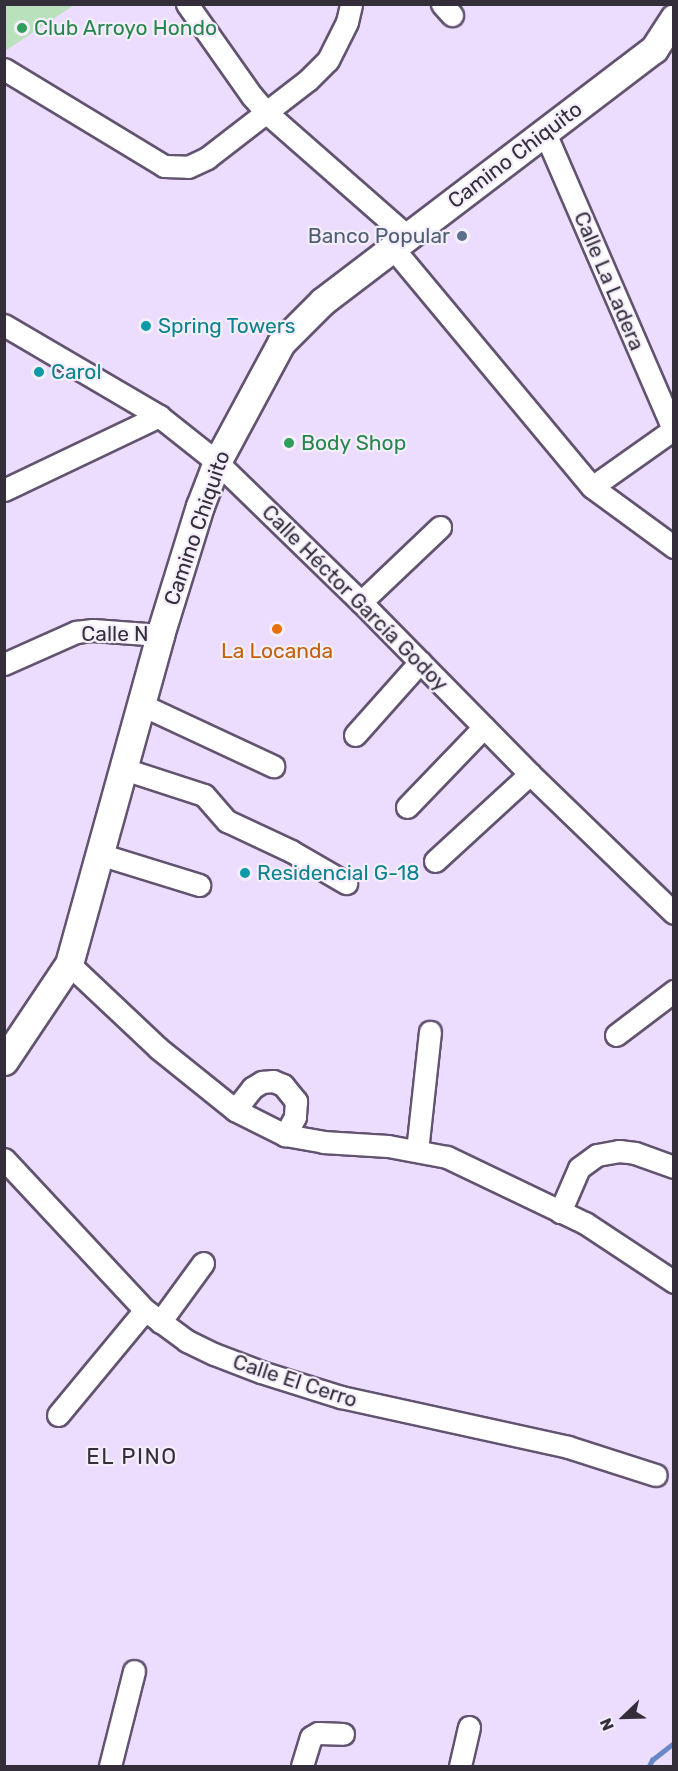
<!DOCTYPE html>
<html>
<head>
<meta charset="utf-8">
<style>
	body { margin:0 }
	#map { position:relative; width:678px; height:1771px; overflow:hidden; background:#ecdcfd; font-family:Rubik,sans-serif }
	div>[style] { position:absolute }
	.green>* { inset:0; background:#b9e2bc }
	.stream>* { height:4.5px; margin:-2.25px; padding:0 2.25px; transform-origin:2.25px; border-radius:2.25px; background:#6888c7 }
	.roads { filter:drop-shadow(2px 0 #625470) drop-shadow(-2px 0 #625470) drop-shadow(0 2px #625470) drop-shadow(0 -2px #625470) }
	.minor>* { height:21px; margin:-10.5px; padding:0 10.5px; transform-origin:10.5px; border-radius:10.5px; background:#fff }
	.major>* { height:27px; margin:-13.5px; padding:0 13.5px; transform-origin:13.5px; border-radius:13.5px; background:#fff }
	.dots>* { width:16px; height:16px; translate:-50% -50%; box-sizing:border-box; border:3px solid #f4eefb; border-radius:50% }
	span { translate:-50% -50%; white-space:nowrap; text-align:center; line-height:1.15; -webkit-text-stroke:4.5px #f4eefb; paint-order:stroke }
	.leisure-label { font-size:21px; color:#27864d }
	.left { translate:0 -50%; text-align:left }
	.street-label { font-size:21px; color:#342e3b }
	.service-label { font-size:21px; color:#4e5e75 }
	.right { translate:-100% -50%; text-align:right }
	.culture-label { font-size:21px; color:#0d838f }
	.food-label { font-size:21px; color:#c56008 }
	.neighbourhood-label { font-size:22px; color:#342e3b; letter-spacing:1.5px }
	.frame { position:absolute; inset:0; border:6px solid #342e3b; pointer-events:none }
	.north { position:absolute; left:594px; top:1687px; width:60px; height:60px; -webkit-text-stroke:4px #f4eefb; paint-order:stroke; rotate:247deg; font-size:16px; font-weight:700; line-height:24px; text-align:center; color:#342e3b }
	.north::after { content:''; display:block; margin:auto; width:21px; height:27px; background:#342e3b; clip-path:polygon(50% 0,100% 100%,50% 72%,0 100%) }
</style>
</head>
<body>
<div id="map">
	<div class="green">
		<div style="clip-path:polygon(5px 4px,74px 4px,74px 5px,5px 51px)"></div>
	</div>
	<div class="stream">
		<div style="left:649px;top:1766px;width:7px;rotate:-63deg"></div>
		<div style="left:652px;top:1760px;width:28px;rotate:-38deg"></div>
	</div>
	<div class="roads">
		<div class="minor">
			<div style="left:187px;top:4px;width:113px;rotate:54.8deg"></div>
			<div style="left:252px;top:96px;width:23px;rotate:49deg"></div>
			<div style="left:267px;top:113px;width:186px;rotate:41.3deg"></div>
			<div style="left:442px;top:4px;width:15px;rotate:48deg"></div>
			<div style="left:4px;top:69px;width:187px;rotate:31.2deg"></div>
			<div style="left:164px;top:166px;width:24px;rotate:2deg"></div>
			<div style="left:188px;top:167px;width:21px;rotate:-25deg"></div>
			<div style="left:207px;top:158px;width:128px;rotate:-37.7deg"></div>
			<div style="left:308px;top:80px;width:28px;rotate:-45deg"></div>
			<div style="left:328px;top:60px;width:42px;rotate:-63.4deg"></div>
			<div style="left:347px;top:22px;width:18px;rotate:-77deg"></div>
			<div style="left:545px;top:133px;width:322px;rotate:66.6deg"></div>
			<div style="left:392px;top:247px;width:312px;rotate:50.2deg"></div>
			<div style="left:592px;top:487px;width:102px;rotate:36.2deg"></div>
			<div style="left:4px;top:325px;width:180px;rotate:30.4deg"></div>
			<div style="left:159px;top:416px;width:74px;rotate:38.4deg"></div>
			<div style="left:217px;top:462px;width:201px;rotate:44.2deg"></div>
			<div style="left:361px;top:602px;width:241px;rotate:45.5deg"></div>
			<div style="left:530px;top:774px;width:200px;rotate:44deg"></div>
			<div style="left:592px;top:487px;width:100px;rotate:-35.3deg"></div>
			<div style="left:4px;top:490px;width:172px;rotate:-25.5deg"></div>
			<div style="left:361px;top:602px;width:109px;rotate:-43.5deg"></div>
			<div style="left:4px;top:664px;width:79px;rotate:-24deg"></div>
			<div style="left:76px;top:632px;width:17px;rotate:-7deg"></div>
			<div style="left:93px;top:630px;width:67px;rotate:4.3deg"></div>
			<div style="left:142px;top:705px;width:145px;rotate:25deg"></div>
			<div style="left:355px;top:735px;width:98px;rotate:-48.3deg"></div>
			<div style="left:124px;top:769px;width:84px;rotate:18deg"></div>
			<div style="left:204px;top:795px;width:35px;rotate:49deg"></div>
			<div style="left:227px;top:821px;width:71px;rotate:25.1deg"></div>
			<div style="left:291px;top:851px;width:64px;rotate:30.2deg"></div>
			<div style="left:407px;top:807px;width:111px;rotate:-46.1deg"></div>
			<div style="left:99px;top:854px;width:105px;rotate:17.2deg"></div>
			<div style="left:435px;top:861px;width:129px;rotate:-42.5deg"></div>
			<div style="left:69px;top:964px;width:122px;rotate:43.3deg"></div>
			<div style="left:158px;top:1048px;width:99px;rotate:38.8deg"></div>
			<div style="left:235px;top:1110px;width:56px;rotate:26.6deg"></div>
			<div style="left:285px;top:1135px;width:39px;rotate:10deg"></div>
			<div style="left:323px;top:1142px;width:65px;rotate:3.5deg"></div>
			<div style="left:388px;top:1146px;width:60px;rotate:10.6deg"></div>
			<div style="left:447px;top:1157px;width:153px;rotate:25.6deg"></div>
			<div style="left:585px;top:1223px;width:107px;rotate:33.5deg"></div>
			<div style="left:616px;top:1035px;width:73px;rotate:-37.2deg"></div>
			<div style="left:235px;top:1110px;width:28px;rotate:-52deg"></div>
			<div style="left:252px;top:1088px;width:12px;rotate:-31deg"></div>
			<div style="left:262px;top:1082px;width:11px;rotate:-5deg"></div>
			<div style="left:273px;top:1081px;width:11px;rotate:22deg"></div>
			<div style="left:283px;top:1085px;width:21px;rotate:51deg"></div>
			<div style="left:296px;top:1101px;width:16px;rotate:94deg"></div>
			<div style="left:295px;top:1117px;width:21px;rotate:119deg"></div>
			<div style="left:417px;top:1151px;width:120px;rotate:-83.8deg"></div>
			<div style="left:4px;top:1159px;width:207px;rotate:47deg"></div>
			<div style="left:145px;top:1310px;width:52px;rotate:36.4deg"></div>
			<div style="left:187px;top:1341px;width:30px;rotate:26deg"></div>
			<div style="left:214px;top:1354px;width:50px;rotate:21deg"></div>
			<div style="left:261px;top:1372px;width:84px;rotate:17.4deg"></div>
			<div style="left:341px;top:1397px;width:232px;rotate:12.4deg"></div>
			<div style="left:568px;top:1447px;width:92px;rotate:17.7deg"></div>
			<div style="left:560px;top:1212px;width:48px;rotate:-66.6deg"></div>
			<div style="left:579px;top:1168px;width:22px;rotate:-36deg"></div>
			<div style="left:597px;top:1155px;width:22px;rotate:-10deg"></div>
			<div style="left:619px;top:1151px;width:16px;rotate:7deg"></div>
			<div style="left:635px;top:1153px;width:41px;rotate:19.7deg"></div>
			<div style="left:160px;top:1322px;width:73px;rotate:-53.9deg"></div>
			<div style="left:58px;top:1415px;width:136px;rotate:-50.4deg"></div>
			<div style="left:110px;top:1766px;width:98px;rotate:-75.8deg"></div>
			<div style="left:302px;top:1766px;width:30px;rotate:-73deg"></div>
			<div style="left:311px;top:1737px;width:8px;rotate:-30deg"></div>
			<div style="left:318px;top:1733px;width:25px;rotate:2deg"></div>
			<div style="left:460px;top:1766px;width:40px;rotate:-77deg"></div>
		</div>
		<div class="major">
			<div style="left:4px;top:1061px;width:117px;rotate:-56.2deg"></div>
			<div style="left:69px;top:964px;width:341px;rotate:-74.5deg"></div>
			<div style="left:160px;top:635px;width:135px;rotate:-72.8deg"></div>
			<div style="left:200px;top:506px;width:47px;rotate:-68.9deg"></div>
			<div style="left:217px;top:462px;width:135px;rotate:-61.7deg"></div>
			<div style="left:281px;top:343px;width:59px;rotate:-45deg"></div>
			<div style="left:323px;top:301px;width:416px;rotate:-37.3deg"></div>
			<div style="left:654px;top:49px;width:37px;rotate:-57deg"></div>
		</div>
	</div>
	<div class="dots">
		<div style="left:22px;top:28px;background:#2e9e5b"></div>
		<div style="left:462px;top:236px;background:#5c6f8a"></div>
		<div style="left:146px;top:326px;background:#0f9aa8"></div>
		<div style="left:39px;top:372px;background:#0f9aa8"></div>
		<div style="left:289px;top:443px;background:#2e9e5b"></div>
		<div style="left:277px;top:629px;background:#e8710a"></div>
		<div style="left:245px;top:873px;background:#0f9aa8"></div>
	</div>
	<div class="leisure-label">
		<span class="left" style="left:34px;top:28px">Club Arroyo Hondo</span>
		<span class="left" style="left:301px;top:443px">Body Shop</span>
	</div>
	<div class="street-label">
		<span style="left:515px;top:155px;rotate:-37deg">Camino Chiquito</span>
		<span style="left:609px;top:281px;rotate:67deg">Calle La Ladera</span>
		<span style="left:197px;top:528px;rotate:-71deg">Camino Chiquito</span>
		<span style="left:355px;top:598px;rotate:45deg">Calle Héctor García Godoy</span>
		<span style="left:115px;top:634px">Calle N</span>
		<span style="left:295px;top:1381px;rotate:18deg">Calle El Cerro</span>
	</div>
	<div class="service-label">
		<span class="right" style="left:450px;top:236px">Banco Popular</span>
	</div>
	<div class="culture-label">
		<span class="left" style="left:158px;top:326px">Spring Towers</span>
		<span class="left" style="left:51px;top:372px">Carol</span>
		<span class="left" style="left:257px;top:873px">Residencial G-18</span>
	</div>
	<div class="food-label">
		<span style="left:277px;top:651px">La Locanda</span>
	</div>
	<div class="neighbourhood-label">
		<span style="left:132px;top:1457px">EL PINO</span>
	</div>
	<div class="frame"></div>
	<div class="north">N</div>
</div>
</body>
</html>
